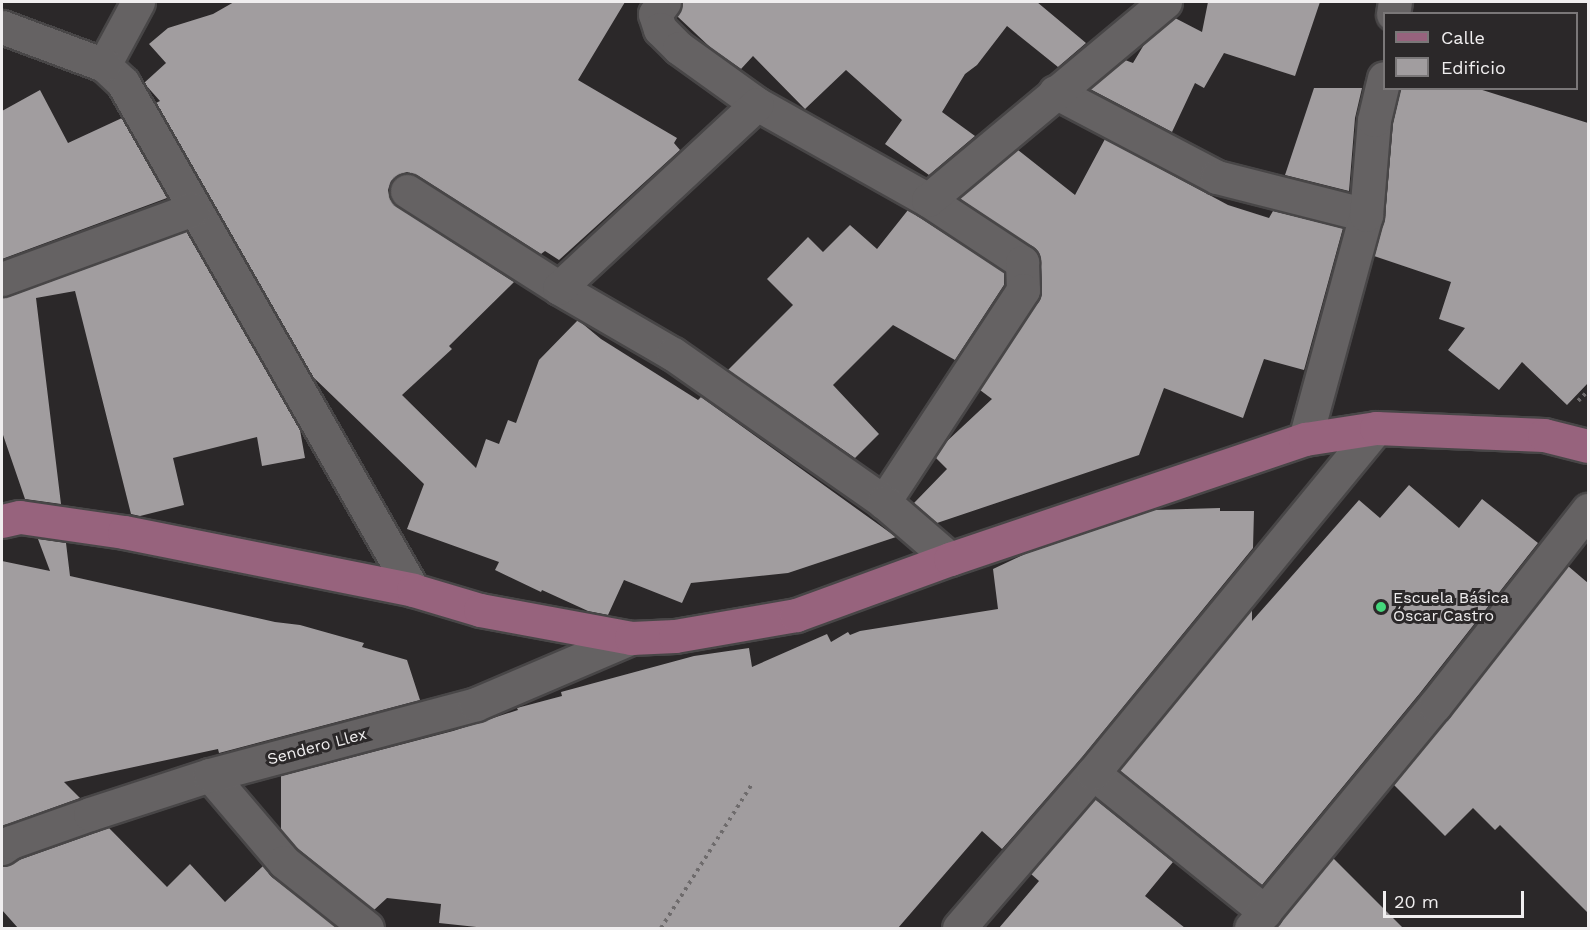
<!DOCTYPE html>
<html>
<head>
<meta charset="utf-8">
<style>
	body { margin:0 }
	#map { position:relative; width:1590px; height:930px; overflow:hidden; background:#2b2829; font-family:"Work Sans",sans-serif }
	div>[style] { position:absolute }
	.building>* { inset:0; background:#a19d9f }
	.path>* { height:4px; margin-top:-2px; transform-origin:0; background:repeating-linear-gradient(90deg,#6e6b6c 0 3px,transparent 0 7.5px) }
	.roads { filter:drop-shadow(2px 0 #484647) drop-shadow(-2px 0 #484647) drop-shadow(0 2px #484647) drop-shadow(0 -2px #484647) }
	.minor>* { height:33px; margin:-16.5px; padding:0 16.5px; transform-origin:16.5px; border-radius:16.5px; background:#656263 }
	.major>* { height:33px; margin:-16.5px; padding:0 16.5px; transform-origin:16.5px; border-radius:16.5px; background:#97637d }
	.dots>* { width:16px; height:16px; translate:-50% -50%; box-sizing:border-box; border:3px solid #2b2829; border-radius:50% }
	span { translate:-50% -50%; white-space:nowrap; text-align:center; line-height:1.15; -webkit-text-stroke:6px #2b2829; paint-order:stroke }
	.poi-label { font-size:16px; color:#f0eeef }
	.left { translate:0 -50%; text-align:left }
	.street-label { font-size:16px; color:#f0eeef }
	.frame { position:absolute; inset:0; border:3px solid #f0eeef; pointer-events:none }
	.legend { position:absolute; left:1383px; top:12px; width:195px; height:78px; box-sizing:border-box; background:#2b2829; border:2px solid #7a7778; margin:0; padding:8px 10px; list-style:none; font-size:18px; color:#f0eeef }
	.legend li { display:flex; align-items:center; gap:12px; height:30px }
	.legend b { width:30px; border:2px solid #7a7778 }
	.scale { position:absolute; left:1383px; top:891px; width:141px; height:27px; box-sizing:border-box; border:3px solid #f0eeef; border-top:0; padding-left:8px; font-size:18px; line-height:21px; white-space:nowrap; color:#f0eeef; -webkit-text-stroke:4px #2b2829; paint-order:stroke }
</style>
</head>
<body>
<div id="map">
	<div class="building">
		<div style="clip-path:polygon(234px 2px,625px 2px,578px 80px,677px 138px,674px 143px,680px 150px,559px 260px,545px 251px,541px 254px,417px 175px,407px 172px,398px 175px,391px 181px,388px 190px,390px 199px,396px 206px,514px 282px,449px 346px,452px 349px,402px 395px,476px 468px,486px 439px,499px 444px,508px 420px,516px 423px,539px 360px,578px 320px,601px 339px,698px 400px,701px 397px,896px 537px,788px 573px,691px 583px,682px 603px,624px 580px,608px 615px,588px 611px,542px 590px,541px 592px,495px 570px,499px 562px,407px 529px,424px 484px,311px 375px,156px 103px,160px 101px,144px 83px,166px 63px,149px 44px,168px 28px,213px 14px)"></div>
		<div style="clip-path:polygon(682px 2px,1037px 2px,1086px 43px,1058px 67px,1007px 26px,977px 65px,965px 74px,942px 112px,975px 136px,929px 175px,885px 144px,902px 120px,846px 70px,805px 109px,753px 56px,741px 69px,711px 48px,677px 16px)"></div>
		<div style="clip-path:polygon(1208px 2px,1320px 2px,1295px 76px,1224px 53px,1204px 88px,1195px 83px,1172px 132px,1090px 89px,1125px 60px,1133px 63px,1145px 43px,1175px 18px,1202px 32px)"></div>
		<div style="clip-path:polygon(1314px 88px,1362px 88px,1355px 118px,1349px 191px,1285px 175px)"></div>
		<div style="clip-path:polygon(1401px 88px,1476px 88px,1588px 123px,1588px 383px,1567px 405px,1522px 362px,1499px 390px,1448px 350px,1465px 328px,1439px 319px,1451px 282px,1374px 256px,1385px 217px,1393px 123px)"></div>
		<div style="clip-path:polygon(40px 90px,68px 143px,122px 118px,167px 198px,2px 259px,2px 111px)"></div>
		<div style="clip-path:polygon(1105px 139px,1228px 205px,1269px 218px,1273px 211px,1343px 228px,1304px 370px,1264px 359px,1243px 418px,1164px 388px,1139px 455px,937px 523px,914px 503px,947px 469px,936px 458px,945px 443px,992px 399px,980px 390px,1039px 300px,1042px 289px,1038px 252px,959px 198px,1018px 150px,1075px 195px)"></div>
		<div style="clip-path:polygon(908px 210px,1004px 272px,1004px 285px,955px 360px,893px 325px,833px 385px,879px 434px,855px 458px,728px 370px,793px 305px,767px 279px,808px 237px,823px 252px,850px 225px,877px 249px)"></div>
		<div style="clip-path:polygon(186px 231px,300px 430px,305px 458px,262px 466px,257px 437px,173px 458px,184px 505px,140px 516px,131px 514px,75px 291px,36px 298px,61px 504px,25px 499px,2px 432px,2px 297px)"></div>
		<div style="clip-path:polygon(1409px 485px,1459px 528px,1482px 499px,1538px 543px,1420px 693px,1262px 885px,1119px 770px,1252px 609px,1252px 621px,1359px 500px,1380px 518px)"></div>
		<div style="clip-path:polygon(1220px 508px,1220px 511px,1254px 511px,1253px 548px,1079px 761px,1002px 849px,982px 831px,898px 928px,486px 928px,439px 923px,441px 904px,387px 898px,374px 910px,297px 848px,281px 830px,281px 776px,453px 731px,518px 710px,517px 708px,562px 696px,561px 692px,694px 656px,749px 648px,752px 667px,827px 634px,831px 642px,848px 632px,850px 635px,860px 631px,998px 609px,993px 569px,1027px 553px,1153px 510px)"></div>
		<div style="clip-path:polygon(38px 539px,66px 543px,70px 576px,275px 622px,300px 625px,364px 643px,362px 647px,407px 660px,420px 700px,219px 753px,218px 749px,64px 782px,80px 798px,2px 826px,2px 561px,50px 571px)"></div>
		<div style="clip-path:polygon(1568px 566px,1588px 583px,1588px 913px,1500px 825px,1495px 830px,1473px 808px,1445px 836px,1394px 785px)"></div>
		<div style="clip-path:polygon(1095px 799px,1173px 862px,1145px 896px,1185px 928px,999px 928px,1039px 881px,1031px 874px)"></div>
		<div style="clip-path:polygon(109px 828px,167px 887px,190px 864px,225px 902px,263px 866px,272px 877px,338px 928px,18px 928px,2px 910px,2px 866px)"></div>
		<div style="clip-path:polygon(1333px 858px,1403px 928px,1275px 928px)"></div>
	</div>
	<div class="path">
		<div style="left:1578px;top:401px;width:14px;rotate:-45deg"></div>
		<div style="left:661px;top:928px;width:170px;rotate:-57.7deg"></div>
	</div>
	<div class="roads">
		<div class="minor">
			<div style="left:138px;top:2px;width:72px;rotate:118.4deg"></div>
			<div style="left:104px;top:65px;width:26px;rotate:43deg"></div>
			<div style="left:123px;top:83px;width:584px;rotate:60.23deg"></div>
			<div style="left:664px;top:2px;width:15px;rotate:127deg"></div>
			<div style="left:655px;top:14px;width:16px;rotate:72deg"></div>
			<div style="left:660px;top:29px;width:27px;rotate:45deg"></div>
			<div style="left:679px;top:48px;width:96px;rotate:35.7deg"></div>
			<div style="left:757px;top:104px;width:196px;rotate:29.3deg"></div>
			<div style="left:928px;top:200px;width:113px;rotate:33.4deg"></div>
			<div style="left:1022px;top:262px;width:28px;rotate:88deg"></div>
			<div style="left:1023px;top:290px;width:254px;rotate:123.3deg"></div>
			<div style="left:1393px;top:14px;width:12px;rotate:-81deg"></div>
			<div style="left:2px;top:27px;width:109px;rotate:20.4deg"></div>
			<div style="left:1055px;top:92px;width:183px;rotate:27.7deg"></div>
			<div style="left:1217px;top:177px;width:154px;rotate:14.3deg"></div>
			<div style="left:407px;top:191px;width:180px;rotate:32.5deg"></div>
			<div style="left:559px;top:288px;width:132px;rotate:30.1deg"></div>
			<div style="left:673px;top:354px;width:258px;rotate:35deg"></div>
			<div style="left:884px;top:502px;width:87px;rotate:40.8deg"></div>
			<div style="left:928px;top:200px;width:309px;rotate:-39.9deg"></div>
			<div style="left:2px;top:279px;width:203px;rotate:-20.1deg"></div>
			<div style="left:559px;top:288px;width:270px;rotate:-42.9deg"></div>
			<div style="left:1305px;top:439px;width:232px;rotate:-74.8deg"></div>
			<div style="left:1366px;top:215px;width:95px;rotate:-85.2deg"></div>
			<div style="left:1374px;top:120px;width:43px;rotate:-76.6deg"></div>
			<div style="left:1093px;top:773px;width:221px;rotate:38.9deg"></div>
			<div style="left:210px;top:775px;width:114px;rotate:49.6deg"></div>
			<div style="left:284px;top:862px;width:106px;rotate:38.5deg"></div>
			<div style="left:2px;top:848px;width:11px;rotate:-34deg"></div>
			<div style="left:11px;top:842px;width:84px;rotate:-19.5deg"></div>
			<div style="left:90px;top:814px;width:126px;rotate:-18deg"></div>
			<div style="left:210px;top:775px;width:275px;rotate:-14.9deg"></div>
			<div style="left:476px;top:704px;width:168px;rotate:-23.1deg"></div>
			<div style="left:959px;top:928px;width:205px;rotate:-49.2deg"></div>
			<div style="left:1093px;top:773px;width:446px;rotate:-50.6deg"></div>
			<div style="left:1251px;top:928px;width:289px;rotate:-50.5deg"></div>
			<div style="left:1435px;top:705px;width:248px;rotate:-51.9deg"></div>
		</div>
		<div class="major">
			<div style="left:2px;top:521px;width:18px;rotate:-13deg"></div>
			<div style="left:20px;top:517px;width:105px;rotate:8.2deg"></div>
			<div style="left:124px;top:532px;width:295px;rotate:11.3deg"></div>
			<div style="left:413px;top:590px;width:70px;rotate:16.6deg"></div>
			<div style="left:480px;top:610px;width:154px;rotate:10.5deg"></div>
			<div style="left:631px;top:638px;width:44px;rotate:-2.6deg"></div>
			<div style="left:675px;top:636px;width:123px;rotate:-9.8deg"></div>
			<div style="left:796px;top:615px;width:164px;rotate:-20deg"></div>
			<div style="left:950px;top:559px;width:375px;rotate:-18.7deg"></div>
			<div style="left:1305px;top:439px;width:72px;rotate:-8.8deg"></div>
			<div style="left:1376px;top:428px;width:168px;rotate:2.4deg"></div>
			<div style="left:1544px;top:435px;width:45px;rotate:14deg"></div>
		</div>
	</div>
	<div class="dots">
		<div style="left:1381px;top:607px;background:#43d77b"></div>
	</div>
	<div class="poi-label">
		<span class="left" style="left:1393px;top:607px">Escuela Básica<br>Óscar Castro</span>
	</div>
	<div class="street-label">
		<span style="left:317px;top:747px;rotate:-15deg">Sendero Llex</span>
	</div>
	<div class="frame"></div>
	<ul class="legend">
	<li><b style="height:8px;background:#97637d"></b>Calle</li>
	<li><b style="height:16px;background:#a19d9f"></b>Edificio</li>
	</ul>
	<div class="scale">20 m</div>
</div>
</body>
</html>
